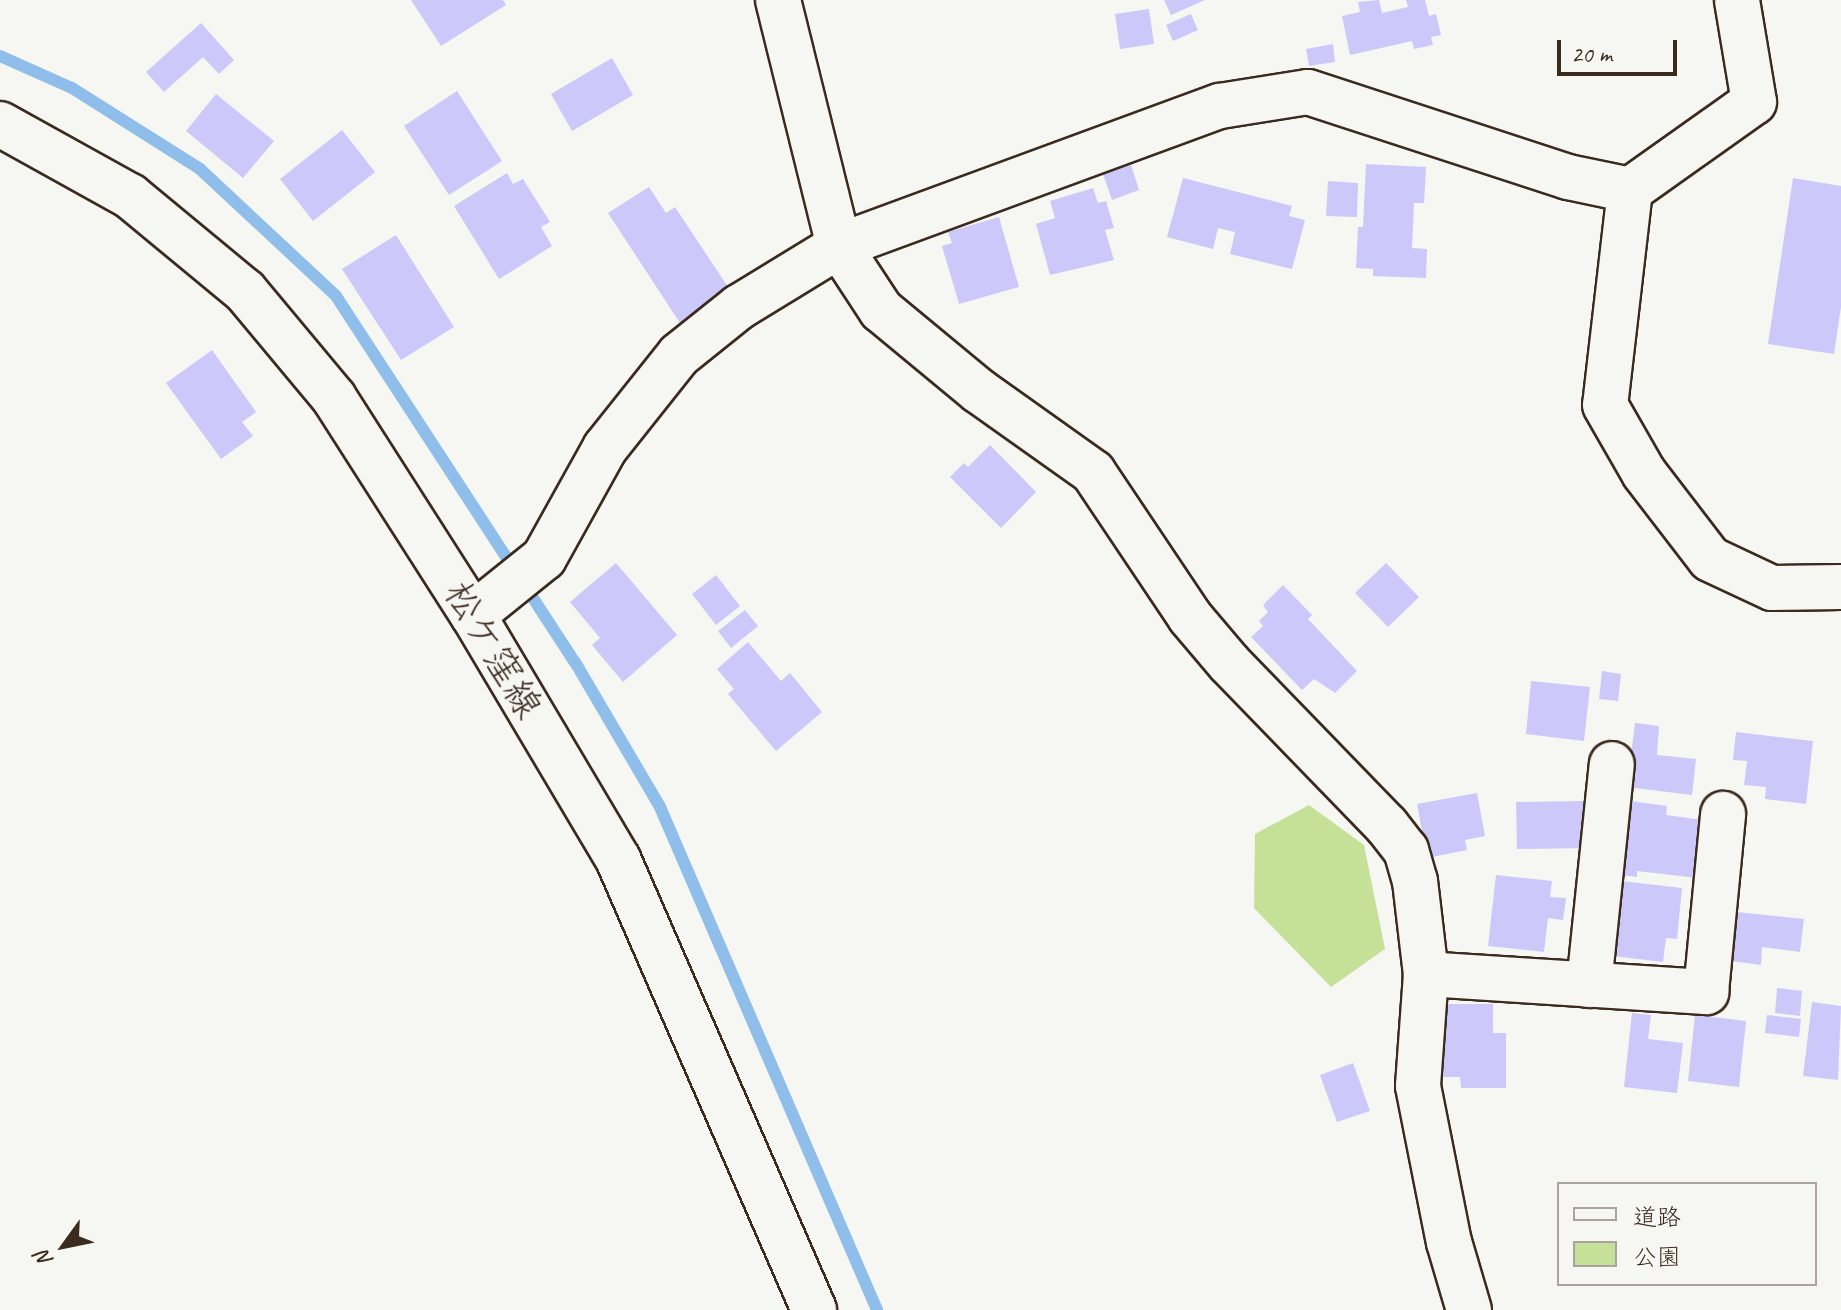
<!DOCTYPE html>
<html>
<head>
<meta charset="utf-8">
<style>
	body { margin:0 }
	#map { position:relative; width:1841px; height:1310px; overflow:hidden; background:#f6f6f2; font-family:Caveat,"Klee One",sans-serif }
	div>[style] { position:absolute }
	.green>* { inset:0; background:#c5e198 }
	.stream>* { height:12px; margin:-6px; padding:0 6px; transform-origin:6px; border-radius:6px; background:#8fbeea }
	.building>* { inset:0; background:#cdc8fa }
	.roads { filter:drop-shadow(2px 0 #3b2a1e) drop-shadow(-2px 0 #3b2a1e) drop-shadow(0 2px #3b2a1e) drop-shadow(0 -2px #3b2a1e) }
	.street>* { height:44px; margin:-22px; padding:0 22px; transform-origin:22px; border-radius:22px; background:#f6f6f2 }
	.secondary>* { height:44px; margin:-22px; padding:0 22px; transform-origin:22px; border-radius:22px; background:#f6f6f2 }
	span { translate:-50% -50%; white-space:nowrap; text-align:center; line-height:1.15; -webkit-text-stroke:6px #f6f6f2; paint-order:stroke }
	.street-label { font-size:38px; color:#3b2a1e }
	.legend { position:absolute; left:1557px; top:1182px; width:260px; height:104px; box-sizing:border-box; background:#f6f6f2; border:2px solid #aba49d; margin:0; padding:10px 14px; list-style:none; font-size:24px; color:#3b2a1e }
	.legend li { display:flex; align-items:center; gap:16px; height:40px }
	.legend b { width:40px; border:2px solid #aba49d }
	.north { position:absolute; left:24px; top:1206px; width:80px; height:80px; -webkit-text-stroke:6px #f6f6f2; paint-order:stroke; rotate:237deg; font-size:22px; font-weight:700; line-height:32px; text-align:center; color:#3b2a1e }
	.north::after { content:''; display:block; margin:auto; width:28px; height:36px; background:#3b2a1e; clip-path:polygon(50% 0,100% 100%,50% 72%,0 100%) }
	.scale { position:absolute; left:1557px; top:40px; width:120px; height:36px; box-sizing:border-box; border:4px solid #3b2a1e; border-top:0; padding-left:10px; font-size:24px; line-height:28px; white-space:nowrap; color:#3b2a1e; -webkit-text-stroke:6px #f6f6f2; paint-order:stroke }
</style>
</head>
<body>
<div id="map">
	<div class="green">
		<div style="clip-path:polygon(1309px 805px,1364px 845px,1385px 949px,1331px 987px,1254px 908px,1255px 834px)"></div>
	</div>
	<div class="stream">
		<div style="left:0;top:56px;width:79px;rotate:24deg"></div>
		<div style="left:72px;top:88px;width:151px;rotate:32.3deg"></div>
		<div style="left:200px;top:169px;width:186px;rotate:43deg"></div>
		<div style="left:336px;top:296px;width:437px;rotate:56.9deg"></div>
		<div style="left:575px;top:662px;width:168px;rotate:59.6deg"></div>
		<div style="left:660px;top:807px;width:548px;rotate:66.66deg"></div>
	</div>
	<div class="building">
		<div style="clip-path:polygon(411px 0,503px 0,506px 5px,441px 46px)"></div>
		<div style="clip-path:polygon(1164px 0,1205px 0,1171px 15px)"></div>
		<div style="clip-path:polygon(1379px 0,1382px 13px,1408px 7px,1406px 0,1425px 0,1429px 16px,1436px 14px,1441px 35px,1431px 37px,1433px 45px,1414px 49px,1412px 41px,1350px 55px,1342px 16px,1360px 12px,1358px 2px)"></div>
		<div style="clip-path:polygon(1149px 9px,1154px 44px,1120px 49px,1115px 14px)"></div>
		<div style="clip-path:polygon(1191px 14px,1198px 30px,1173px 41px,1166px 25px)"></div>
		<div style="clip-path:polygon(201px 23px,234px 60px,219px 74px,203px 57px,164px 92px,146px 72px)"></div>
		<div style="clip-path:polygon(1333px 44px,1335px 62px,1309px 66px,1306px 49px)"></div>
		<div style="clip-path:polygon(612px 58px,633px 95px,572px 131px,551px 94px)"></div>
		<div style="clip-path:polygon(457px 91px,502px 161px,449px 195px,404px 126px)"></div>
		<div style="clip-path:polygon(216px 94px,274px 141px,243px 178px,186px 131px)"></div>
		<div style="clip-path:polygon(342px 130px,375px 172px,313px 221px,280px 179px)"></div>
		<div style="clip-path:polygon(1366px 164px,1426px 167px,1424px 203px,1414px 203px,1412px 248px,1427px 249px,1426px 278px,1373px 276px,1373px 269px,1356px 268px,1358px 227px,1363px 227px)"></div>
		<div style="clip-path:polygon(1131px 165px,1139px 190px,1112px 200px,1103px 174px)"></div>
		<div style="clip-path:polygon(507px 173px,513px 184px,523px 179px,550px 222px,541px 227px,552px 246px,499px 279px,454px 206px)"></div>
		<div style="clip-path:polygon(1183px 178px,1292px 206px,1289px 216px,1305px 220px,1292px 269px,1230px 254px,1235px 232px,1218px 228px,1213px 249px,1167px 237px)"></div>
		<div style="clip-path:polygon(1793px 178px,1841px 186px,1841px 307px,1834px 354px,1768px 344px)"></div>
		<div style="clip-path:polygon(1328px 181px,1358px 183px,1357px 217px,1326px 216px)"></div>
		<div style="clip-path:polygon(649px 187px,666px 213px,675px 207px,730px 290px,680px 323px,608px 213px)"></div>
		<div style="clip-path:polygon(1093px 188px,1098px 203px,1106px 201px,1114px 228px,1105px 230px,1114px 260px,1050px 275px,1036px 224px,1055px 218px,1050px 201px)"></div>
		<div style="clip-path:polygon(999px 217px,1019px 287px,959px 304px,942px 246px,952px 243px,948px 232px)"></div>
		<div style="clip-path:polygon(396px 235px,454px 327px,401px 360px,342px 269px)"></div>
		<div style="clip-path:polygon(212px 350px,256px 412px,242px 422px,253px 436px,221px 459px,166px 383px)"></div>
		<div style="clip-path:polygon(990px 445px,1036px 492px,1001px 528px,950px 477px,964px 463px,968px 467px)"></div>
		<div style="clip-path:polygon(616px 563px,677px 635px,623px 682px,592px 645px,600px 638px,570px 602px)"></div>
		<div style="clip-path:polygon(1386px 563px,1419px 597px,1388px 627px,1355px 593px)"></div>
		<div style="clip-path:polygon(716px 575px,740px 606px,716px 625px,692px 594px)"></div>
		<div style="clip-path:polygon(1283px 585px,1312px 615px,1308px 619px,1357px 671px,1335px 693px,1314px 679px,1302px 690px,1251px 637px,1263px 626px,1259px 621px,1268px 612px,1263px 605px)"></div>
		<div style="clip-path:polygon(745px 610px,758px 626px,731px 648px,718px 631px)"></div>
		<div style="clip-path:polygon(748px 642px,781px 681px,790px 673px,822px 712px,776px 751px,728px 694px,734px 689px,717px 669px)"></div>
		<div style="clip-path:polygon(1602px 671px,1621px 674px,1618px 701px,1599px 699px)"></div>
		<div style="clip-path:polygon(1531px 681px,1590px 687px,1584px 741px,1526px 734px)"></div>
		<div style="clip-path:polygon(1635px 723px,1659px 726px,1657px 755px,1696px 759px,1692px 795px,1627px 787px)"></div>
		<div style="clip-path:polygon(1736px 732px,1813px 741px,1806px 804px,1765px 799px,1766px 787px,1744px 785px,1747px 761px,1733px 760px)"></div>
		<div style="clip-path:polygon(1477px 793px,1485px 836px,1465px 840px,1467px 850px,1427px 858px,1417px 804px)"></div>
		<div style="clip-path:polygon(1586px 801px,1587px 848px,1517px 849px,1516px 802px)"></div>
		<div style="clip-path:polygon(1630px 801px,1667px 806px,1666px 815px,1703px 820px,1697px 878px,1637px 871px,1637px 877px,1621px 875px)"></div>
		<div style="clip-path:polygon(1496px 875px,1552px 881px,1550px 897px,1566px 898px,1563px 920px,1548px 918px,1544px 952px,1488px 946px)"></div>
		<div style="clip-path:polygon(1621px 881px,1682px 888px,1677px 939px,1666px 938px,1663px 962px,1613px 956px)"></div>
		<div style="clip-path:polygon(1737px 912px,1804px 919px,1800px 952px,1762px 947px,1761px 965px,1731px 961px)"></div>
		<div style="clip-path:polygon(1777px 988px,1802px 991px,1800px 1016px,1775px 1013px)"></div>
		<div style="clip-path:polygon(1812px 1002px,1841px 1006px,1838px 1080px,1803px 1076px)"></div>
		<div style="clip-path:polygon(1438px 1004px,1493px 1004px,1493px 1033px,1506px 1033px,1506px 1088px,1461px 1088px,1460px 1077px,1439px 1077px)"></div>
		<div style="clip-path:polygon(1632px 1013px,1651px 1015px,1648px 1039px,1683px 1043px,1677px 1093px,1624px 1087px)"></div>
		<div style="clip-path:polygon(1695px 1015px,1746px 1021px,1739px 1087px,1688px 1081px)"></div>
		<div style="clip-path:polygon(1767px 1015px,1801px 1019px,1799px 1037px,1765px 1033px)"></div>
		<div style="clip-path:polygon(1353px 1063px,1370px 1111px,1337px 1122px,1320px 1075px)"></div>
	</div>
	<div class="roads">
		<div class="street">
			<div style="left:778px;top:0;width:253px;rotate:76.1deg"></div>
			<div style="left:839px;top:246px;width:77px;rotate:56.7deg"></div>
			<div style="left:881px;top:310px;width:127px;rotate:39.6deg"></div>
			<div style="left:979px;top:391px;width:140px;rotate:35.4deg"></div>
			<div style="left:1093px;top:472px;width:174px;rotate:56.2deg"></div>
			<div style="left:1190px;top:617px;width:60px;rotate:49.7deg"></div>
			<div style="left:1229px;top:663px;width:227px;rotate:45.9deg"></div>
			<div style="left:1387px;top:826px;width:31px;rotate:52deg"></div>
			<div style="left:1406px;top:850px;width:32px;rotate:74deg"></div>
			<div style="left:1415px;top:881px;width:94px;rotate:83.3deg"></div>
			<div style="left:1426px;top:974px;width:112px;rotate:94.1deg"></div>
			<div style="left:1418px;top:1086px;width:159px;rotate:78.8deg"></div>
			<div style="left:1449px;top:1242px;width:71px;rotate:73.6deg"></div>
			<div style="left:1630px;top:190px;width:216px;rotate:96.6deg"></div>
			<div style="left:1605px;top:405px;width:78px;rotate:60.2deg"></div>
			<div style="left:1644px;top:473px;width:108px;rotate:52.5deg"></div>
			<div style="left:1710px;top:559px;width:68px;rotate:25.1deg"></div>
			<div style="left:1772px;top:588px;width:69px;rotate:-0.8deg"></div>
			<div style="left:473px;top:615px;width:91px;rotate:-38.8deg"></div>
			<div style="left:544px;top:558px;width:126px;rotate:-61deg"></div>
			<div style="left:605px;top:448px;width:119px;rotate:-51.5deg"></div>
			<div style="left:679px;top:355px;width:77px;rotate:-38.7deg"></div>
			<div style="left:739px;top:307px;width:117px;rotate:-31.4deg"></div>
			<div style="left:839px;top:246px;width:406px;rotate:-20.2deg"></div>
			<div style="left:1220px;top:106px;width:89px;rotate:-9deg"></div>
			<div style="left:1308px;top:92px;width:274px;rotate:18.1deg"></div>
			<div style="left:1568px;top:177px;width:63px;rotate:11.8deg"></div>
			<div style="left:1630px;top:190px;width:152px;rotate:-35.4deg"></div>
			<div style="left:1754px;top:102px;width:103px;rotate:-99.5deg"></div>
			<div style="left:1426px;top:974px;width:281px;rotate:3.7deg"></div>
			<div style="left:1706px;top:992px;width:179px;rotate:-84.5deg"></div>
			<div style="left:1589px;top:985px;width:222px;rotate:-84.1deg"></div>
		</div>
		<div class="secondary">
			<div style="left:0;top:124px;width:149px;rotate:29deg"></div>
			<div style="left:130px;top:196px;width:149px;rotate:39.6deg"></div>
			<div style="left:245px;top:291px;width:139px;rotate:50.2deg"></div>
			<div style="left:334px;top:398px;width:258px;rotate:57.4deg"></div>
			<div style="left:473px;top:615px;width:284px;rotate:59.3deg"></div>
			<div style="left:618px;top:859px;width:492px;rotate:66.5deg"></div>
		</div>
	</div>
	<div class="street-label">
		<span style="left:493px;top:650px;rotate:59deg">松ケ窪線</span>
	</div>
	<ul class="legend">
	<li><b style="height:10px;background:#f6f6f2"></b>道路</li>
	<li><b style="height:22px;background:#c5e198"></b>公園</li>
	</ul>
	<div class="north">N</div>
	<div class="scale">20 m</div>
</div>
</body>
</html>
